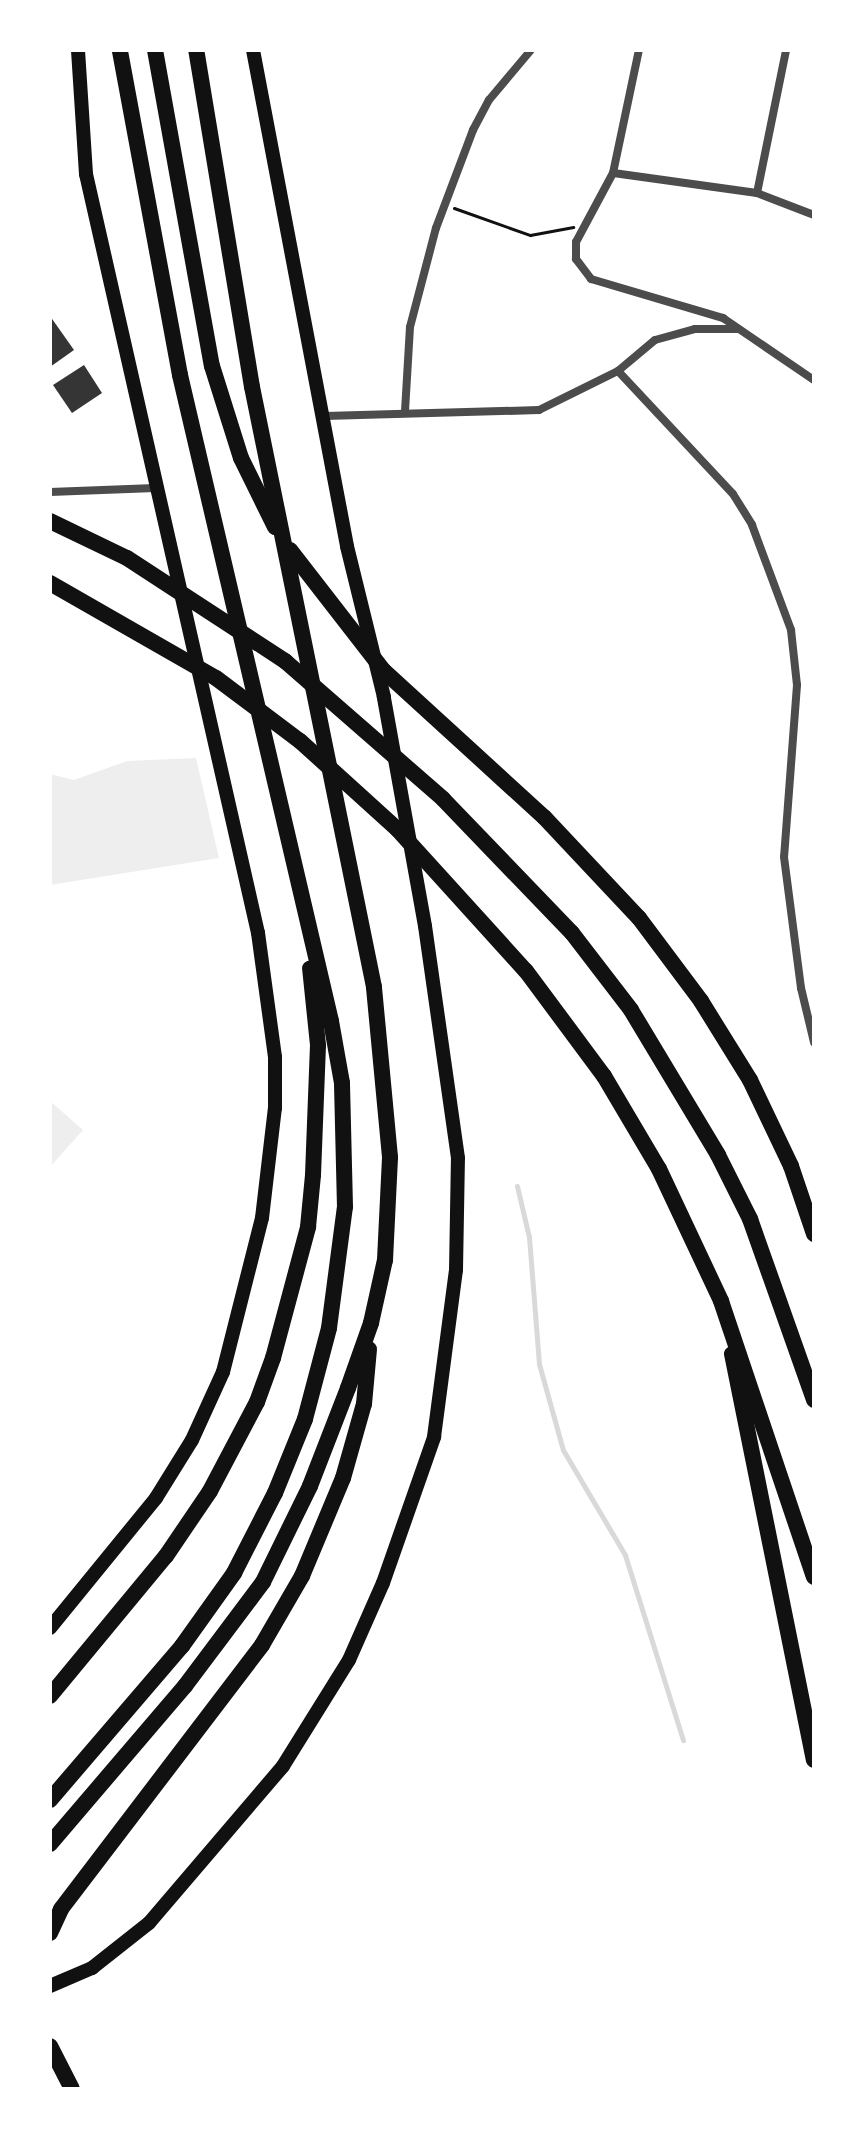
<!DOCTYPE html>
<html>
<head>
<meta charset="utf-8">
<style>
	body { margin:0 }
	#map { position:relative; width:864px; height:2139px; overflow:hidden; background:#fff; font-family:Roboto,sans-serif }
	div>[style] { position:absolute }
	.green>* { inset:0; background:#eee }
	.stream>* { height:5px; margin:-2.5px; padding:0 2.5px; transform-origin:2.5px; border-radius:2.5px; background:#d9d9d9 }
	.building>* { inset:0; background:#353535 }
	.path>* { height:3px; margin:-1.5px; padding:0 1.5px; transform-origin:1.5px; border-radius:1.5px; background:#111 }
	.minor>* { height:8px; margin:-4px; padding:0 4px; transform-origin:4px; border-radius:4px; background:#4c4c4c }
	.primary>* { height:14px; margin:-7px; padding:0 7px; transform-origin:7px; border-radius:7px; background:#111 }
	.motorway>* { height:16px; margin:-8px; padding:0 8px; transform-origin:8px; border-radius:8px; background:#111 }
	span { translate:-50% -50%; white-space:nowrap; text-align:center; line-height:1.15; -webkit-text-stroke:7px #fff; paint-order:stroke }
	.frame { position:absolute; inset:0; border:52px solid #fff; pointer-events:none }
</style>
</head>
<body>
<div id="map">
	<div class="green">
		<div style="clip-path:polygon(196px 758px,219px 858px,50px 885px,50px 774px,74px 780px,127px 761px)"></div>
		<div style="clip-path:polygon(50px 1101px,83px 1130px,50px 1167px)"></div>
	</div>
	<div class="stream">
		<div style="left:517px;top:1186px;width:52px;rotate:76.8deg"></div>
		<div style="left:529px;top:1237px;width:127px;rotate:85.5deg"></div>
		<div style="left:539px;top:1364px;width:89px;rotate:74.4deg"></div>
		<div style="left:563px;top:1450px;width:122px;rotate:59.4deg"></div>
		<div style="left:625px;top:1555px;width:194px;rotate:72.6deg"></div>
	</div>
	<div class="building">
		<div style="clip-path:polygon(50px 316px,74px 350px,50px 367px)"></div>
		<div style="clip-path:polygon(84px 365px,102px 393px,72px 413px,53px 385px)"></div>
	</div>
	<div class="path">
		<div style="left:454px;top:208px;width:81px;rotate:19.6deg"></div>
		<div style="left:530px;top:235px;width:44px;rotate:-10.5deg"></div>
	</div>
	<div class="minor">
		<div style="left:613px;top:173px;width:126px;rotate:-78.1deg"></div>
		<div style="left:757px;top:193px;width:146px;rotate:-78.5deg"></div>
		<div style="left:814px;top:215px;width:61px;rotate:-158.9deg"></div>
		<div style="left:757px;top:193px;width:145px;rotate:-172.1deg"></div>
		<div style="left:613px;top:173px;width:78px;rotate:118.2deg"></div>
		<div style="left:576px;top:242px;width:17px;rotate:90deg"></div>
		<div style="left:576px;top:259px;width:25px;rotate:53deg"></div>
		<div style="left:591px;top:279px;width:138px;rotate:16.5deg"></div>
		<div style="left:723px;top:318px;width:110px;rotate:34.3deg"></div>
		<div style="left:618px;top:371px;width:168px;rotate:46.9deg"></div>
		<div style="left:733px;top:494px;width:36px;rotate:58deg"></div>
		<div style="left:752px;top:525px;width:112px;rotate:69.6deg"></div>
		<div style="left:791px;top:630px;width:55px;rotate:83.8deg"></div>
		<div style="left:797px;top:685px;width:172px;rotate:94.3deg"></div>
		<div style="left:784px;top:857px;width:132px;rotate:82.6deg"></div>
		<div style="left:801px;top:988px;width:56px;rotate:76.5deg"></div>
		<div style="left:405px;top:411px;width:84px;rotate:-86.6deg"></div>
		<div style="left:410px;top:327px;width:102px;rotate:-75.3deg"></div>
		<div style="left:436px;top:228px;width:105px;rotate:-69.3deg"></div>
		<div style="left:473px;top:130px;width:34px;rotate:-62deg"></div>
		<div style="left:489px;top:100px;width:65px;rotate:-50deg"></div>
		<div style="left:325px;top:416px;width:214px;rotate:-1.6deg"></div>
		<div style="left:539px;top:410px;width:88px;rotate:-26.3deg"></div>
		<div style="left:618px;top:371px;width:48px;rotate:-40deg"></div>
		<div style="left:655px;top:340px;width:41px;rotate:-15.4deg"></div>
		<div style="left:695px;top:329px;width:43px"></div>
		<div style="left:50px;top:492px;width:105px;rotate:-2.2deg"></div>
	</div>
	<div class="primary">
		<div style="left:50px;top:1628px;width:168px;rotate:-50.8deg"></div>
		<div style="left:156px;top:1498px;width:68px;rotate:-58.2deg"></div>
		<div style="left:192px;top:1440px;width:75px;rotate:-65.5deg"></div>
		<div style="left:223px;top:1372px;width:159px;rotate:-75.8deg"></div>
		<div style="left:262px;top:1218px;width:111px;rotate:-83.3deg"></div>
		<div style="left:275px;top:1108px;width:51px;rotate:-90deg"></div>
		<div style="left:275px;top:1057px;width:125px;rotate:-97.8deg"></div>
		<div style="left:258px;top:933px;width:778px;rotate:-102.77deg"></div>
		<div style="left:86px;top:174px;width:124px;rotate:-93.7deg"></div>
		<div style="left:50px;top:1986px;width:46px;rotate:-23.2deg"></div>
		<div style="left:92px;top:1968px;width:73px;rotate:-38.3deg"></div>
		<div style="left:149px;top:1923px;width:206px;rotate:-49.5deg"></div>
		<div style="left:283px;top:1766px;width:125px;rotate:-58.1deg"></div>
		<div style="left:349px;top:1660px;width:84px;rotate:-66.2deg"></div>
		<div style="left:383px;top:1583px;width:155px;rotate:-70.7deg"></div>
		<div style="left:434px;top:1437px;width:168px;rotate:-82.5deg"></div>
		<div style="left:456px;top:1270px;width:112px;rotate:-89deg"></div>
		<div style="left:458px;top:1158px;width:234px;rotate:-98.1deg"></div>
		<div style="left:425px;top:926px;width:233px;rotate:-100.2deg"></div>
		<div style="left:384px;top:697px;width:155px;rotate:-103.8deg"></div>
		<div style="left:347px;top:546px;width:505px;rotate:-100.73deg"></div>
	</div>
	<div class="motorway">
		<div style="left:155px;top:50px;width:321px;rotate:79.8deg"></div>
		<div style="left:212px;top:366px;width:96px;rotate:72.5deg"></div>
		<div style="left:241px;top:458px;width:77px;rotate:63.8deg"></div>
		<div style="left:50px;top:521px;width:85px;rotate:25.7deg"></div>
		<div style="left:127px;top:558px;width:189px;rotate:33.1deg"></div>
		<div style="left:285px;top:661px;width:210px;rotate:41.1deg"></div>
		<div style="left:443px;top:799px;width:186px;rotate:46.1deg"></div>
		<div style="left:572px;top:933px;width:97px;rotate:52.5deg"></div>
		<div style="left:631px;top:1010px;width:169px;rotate:59deg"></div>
		<div style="left:718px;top:1155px;width:72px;rotate:63.4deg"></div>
		<div style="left:750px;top:1219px;width:192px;rotate:70.5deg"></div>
		<div style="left:290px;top:550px;width:153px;rotate:52.2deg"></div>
		<div style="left:384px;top:671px;width:217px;rotate:42.4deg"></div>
		<div style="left:544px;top:817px;width:139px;rotate:46.8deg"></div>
		<div style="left:639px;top:918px;width:104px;rotate:53.2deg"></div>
		<div style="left:701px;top:1001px;width:93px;rotate:58.2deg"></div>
		<div style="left:750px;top:1080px;width:95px;rotate:64.5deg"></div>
		<div style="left:791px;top:1166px;width:72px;rotate:71.3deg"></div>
		<div style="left:50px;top:583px;width:191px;rotate:29.8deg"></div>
		<div style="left:216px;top:678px;width:105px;rotate:36.9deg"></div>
		<div style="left:300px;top:741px;width:132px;rotate:42.2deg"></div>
		<div style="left:398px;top:830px;width:190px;rotate:47.8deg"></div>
		<div style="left:526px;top:971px;width:131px;rotate:53.4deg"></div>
		<div style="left:604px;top:1076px;width:108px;rotate:59.4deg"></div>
		<div style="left:659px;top:1169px;width:146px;rotate:64.8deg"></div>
		<div style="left:721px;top:1301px;width:291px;rotate:71.4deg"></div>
		<div style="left:732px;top:1354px;width:414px;rotate:78.6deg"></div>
		<div style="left:50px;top:1696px;width:182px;rotate:-50.4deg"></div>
		<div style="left:166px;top:1556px;width:78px;rotate:-55.9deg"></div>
		<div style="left:210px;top:1491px;width:101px;rotate:-62.2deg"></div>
		<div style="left:257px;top:1402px;width:47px;rotate:-70deg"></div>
		<div style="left:273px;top:1358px;width:136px;rotate:-75deg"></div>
		<div style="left:308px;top:1227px;width:52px;rotate:-84.5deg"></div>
		<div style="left:313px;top:1175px;width:130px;rotate:-87.8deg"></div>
		<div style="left:318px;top:1045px;width:77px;rotate:-95.9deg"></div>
		<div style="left:50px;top:1800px;width:203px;rotate:-49.4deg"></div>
		<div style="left:182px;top:1646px;width:90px;rotate:-54.5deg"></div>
		<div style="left:234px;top:1573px;width:90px;rotate:-62.9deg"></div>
		<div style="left:275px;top:1493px;width:80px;rotate:-67.9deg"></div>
		<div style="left:305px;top:1419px;width:94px;rotate:-75.2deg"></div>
		<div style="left:329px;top:1328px;width:122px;rotate:-82.5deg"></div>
		<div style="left:345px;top:1207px;width:124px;rotate:-91.4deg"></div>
		<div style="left:342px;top:1083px;width:63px;rotate:-100.1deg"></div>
		<div style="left:331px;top:1021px;width:663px;rotate:-103.16deg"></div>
		<div style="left:180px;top:375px;width:330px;rotate:-100.5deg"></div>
		<div style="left:50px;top:1844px;width:208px;rotate:-49.5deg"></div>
		<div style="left:185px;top:1686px;width:130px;rotate:-53.1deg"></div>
		<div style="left:263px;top:1582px;width:107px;rotate:-63.9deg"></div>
		<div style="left:310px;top:1486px;width:105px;rotate:-68.8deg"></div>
		<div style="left:348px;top:1388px;width:69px;rotate:-70.5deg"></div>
		<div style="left:371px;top:1323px;width:65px;rotate:-77.5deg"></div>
		<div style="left:385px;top:1260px;width:103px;rotate:-87.2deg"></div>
		<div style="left:390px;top:1157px;width:171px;rotate:-95.4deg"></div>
		<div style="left:374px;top:987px;width:612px;rotate:-101.49deg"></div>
		<div style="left:252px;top:387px;width:342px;rotate:-99.4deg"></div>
		<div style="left:50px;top:1933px;width:26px;rotate:-65deg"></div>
		<div style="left:61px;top:1909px;width:332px;rotate:-52.7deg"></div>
		<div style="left:262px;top:1645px;width:80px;rotate:-59.9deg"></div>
		<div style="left:302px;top:1576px;width:106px;rotate:-67.3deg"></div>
		<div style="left:343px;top:1478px;width:77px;rotate:-74.2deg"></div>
		<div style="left:364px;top:1404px;width:55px;rotate:-84.8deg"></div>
		<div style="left:50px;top:2046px;width:48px;rotate:62.9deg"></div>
	</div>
	<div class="frame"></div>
</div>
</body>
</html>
